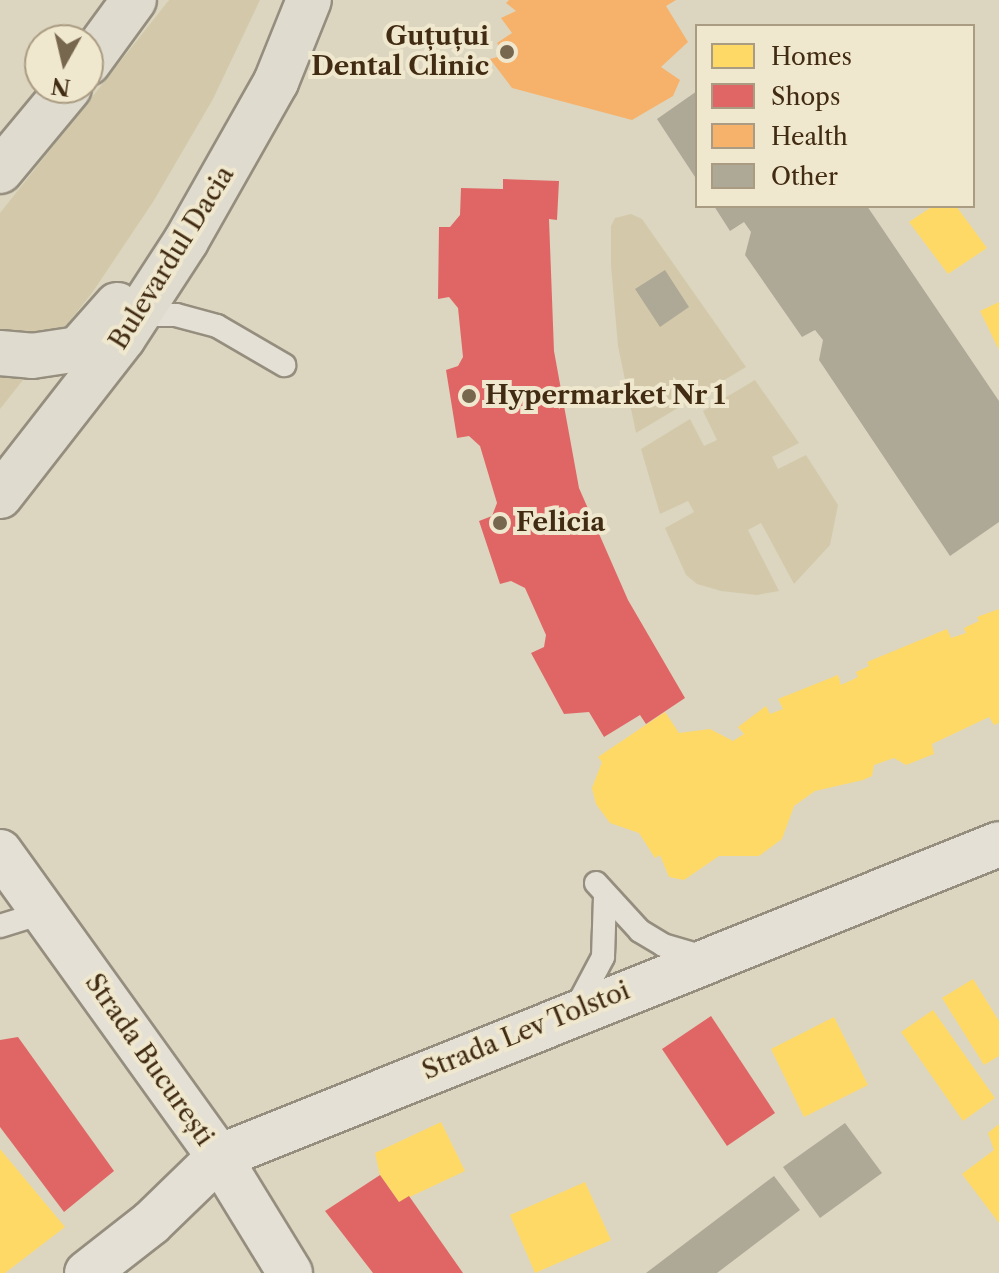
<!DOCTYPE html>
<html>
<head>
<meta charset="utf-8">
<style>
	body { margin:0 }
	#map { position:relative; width:999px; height:1273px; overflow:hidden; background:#dcd6c0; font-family:"Libre Caslon Text",serif }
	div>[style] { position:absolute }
	.green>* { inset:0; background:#d3c9aa }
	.homes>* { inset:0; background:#ffd966 }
	.shops>* { inset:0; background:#e06666 }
	.health>* { inset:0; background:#f6b26b }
	.building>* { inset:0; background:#aea897 }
	.roads { filter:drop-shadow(2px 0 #958e7f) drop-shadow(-2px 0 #958e7f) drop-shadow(0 2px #958e7f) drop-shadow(0 -2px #958e7f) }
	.lane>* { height:22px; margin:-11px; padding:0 11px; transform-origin:11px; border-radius:11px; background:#e4e0d5 }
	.street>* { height:44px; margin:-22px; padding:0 22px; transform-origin:22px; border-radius:22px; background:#e4e0d5 }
	.secondary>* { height:44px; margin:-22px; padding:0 22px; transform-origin:22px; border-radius:22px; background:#e4e0d5 }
	.highway>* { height:44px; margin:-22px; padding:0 22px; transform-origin:22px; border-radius:22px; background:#dfdbce }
	.dots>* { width:22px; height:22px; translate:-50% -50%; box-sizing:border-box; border:4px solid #f0e8ce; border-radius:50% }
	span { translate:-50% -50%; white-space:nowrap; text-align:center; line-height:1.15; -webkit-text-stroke:8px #f0e8ce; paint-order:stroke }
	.poi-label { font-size:26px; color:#412b12; font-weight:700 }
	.right { translate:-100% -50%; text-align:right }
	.left { translate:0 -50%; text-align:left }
	.street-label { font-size:26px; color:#412b12 }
	.legend { position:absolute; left:695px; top:24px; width:280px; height:184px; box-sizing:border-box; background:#f0e8ce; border:2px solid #aa9c83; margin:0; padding:10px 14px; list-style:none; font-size:24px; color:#412b12 }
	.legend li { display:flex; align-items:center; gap:16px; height:40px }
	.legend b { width:40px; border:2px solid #aa9c83 }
	.north { position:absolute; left:24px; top:24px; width:80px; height:80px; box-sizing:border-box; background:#f0e8ce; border:2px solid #aa9c83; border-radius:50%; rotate:188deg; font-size:22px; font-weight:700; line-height:32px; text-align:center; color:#412b12 }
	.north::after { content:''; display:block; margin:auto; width:28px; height:36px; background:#77674f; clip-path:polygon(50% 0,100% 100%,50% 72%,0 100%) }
</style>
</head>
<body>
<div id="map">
	<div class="green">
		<div style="clip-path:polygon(169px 0,260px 0,213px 99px,153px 202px,92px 293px,0 409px,0 213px)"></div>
		<div style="clip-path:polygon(631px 214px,642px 219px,746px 367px,636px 433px,618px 346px,611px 266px,611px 226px,615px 218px)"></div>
		<div style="clip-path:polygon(755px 380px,799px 443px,772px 457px,778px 469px,806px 455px,838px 505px,830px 545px,794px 584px,761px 523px,748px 530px,779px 591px,757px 595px,721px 591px,697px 584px,686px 575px,665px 528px,694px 512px,688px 501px,660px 514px,641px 449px,690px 419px,704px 446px,717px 440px,703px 411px)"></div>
	</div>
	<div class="homes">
		<div style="clip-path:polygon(933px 206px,956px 206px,987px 248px,948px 274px,909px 222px)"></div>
		<div style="clip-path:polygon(999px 302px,999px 350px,980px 311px)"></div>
		<div style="clip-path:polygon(999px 609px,999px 723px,994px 725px,989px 717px,932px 744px,934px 754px,906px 765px,894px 758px,874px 765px,872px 776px,863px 780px,815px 791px,794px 806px,782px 839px,759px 856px,719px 856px,684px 880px,669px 877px,660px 855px,655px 858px,639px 833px,610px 823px,596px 804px,592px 788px,602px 762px,598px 757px,665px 712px,679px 733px,710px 729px,733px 741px,744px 734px,738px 727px,766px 706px,770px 714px,783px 709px,778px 699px,838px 675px,841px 685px,858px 677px,856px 672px,869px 666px,867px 662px,947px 629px,951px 638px,966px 633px,964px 628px,979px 621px,977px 617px)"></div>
		<div style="clip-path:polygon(973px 979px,999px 1021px,999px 1056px,984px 1065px,942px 998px)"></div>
		<div style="clip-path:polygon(933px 1010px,995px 1098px,963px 1121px,901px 1032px)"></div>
		<div style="clip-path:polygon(834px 1017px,868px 1085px,804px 1117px,771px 1049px)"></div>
		<div style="clip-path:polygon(441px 1122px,465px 1171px,399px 1202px,380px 1175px,375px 1153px)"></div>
		<div style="clip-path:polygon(999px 1124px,999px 1223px,962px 1174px,994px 1150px,988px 1133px)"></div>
		<div style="clip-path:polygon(0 1149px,65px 1227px,5px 1273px,0 1273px)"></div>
		<div style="clip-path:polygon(585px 1182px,611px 1240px,535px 1273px,510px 1215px)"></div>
	</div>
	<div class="shops">
		<div style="clip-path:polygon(503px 179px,559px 181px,557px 220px,549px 219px,554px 351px,579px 488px,628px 600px,685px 698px,646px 724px,640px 715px,604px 737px,589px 712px,564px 714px,531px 653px,544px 647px,546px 635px,525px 588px,511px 581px,500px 584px,479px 521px,492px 516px,497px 503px,480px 446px,469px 436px,457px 438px,446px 370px,458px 366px,463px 357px,458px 308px,449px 297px,438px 299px,439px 227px,450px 227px,460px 215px,461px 188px,503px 189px)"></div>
		<div style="clip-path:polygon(711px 1016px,775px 1113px,727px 1146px,662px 1049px)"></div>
		<div style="clip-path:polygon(18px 1037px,114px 1171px,64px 1212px,0 1127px,0 1040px)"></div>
		<div style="clip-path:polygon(380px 1175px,399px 1202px,409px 1196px,463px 1273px,373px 1273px,325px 1211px)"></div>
	</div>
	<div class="health">
		<div style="clip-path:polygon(509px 0,676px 0,666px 6px,688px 42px,661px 67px,680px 80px,673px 96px,632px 120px,512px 88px,490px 59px,505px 55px,497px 43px,512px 33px,501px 18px,516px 11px,506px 3px)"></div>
	</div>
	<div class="building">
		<div style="clip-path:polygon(697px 91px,697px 180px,657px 119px)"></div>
		<div style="clip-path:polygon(714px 206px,867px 206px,999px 401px,999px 522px,950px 556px,819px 360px,823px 340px,815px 330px,802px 337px,745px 255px,751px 232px,744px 222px,730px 231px)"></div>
		<div style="clip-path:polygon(665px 270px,689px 307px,660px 327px,635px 289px)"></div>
		<div style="clip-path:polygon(845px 1123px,882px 1173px,820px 1218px,783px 1167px)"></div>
		<div style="clip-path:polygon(774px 1176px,800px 1210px,717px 1273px,646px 1273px)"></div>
	</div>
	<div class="roads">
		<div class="lane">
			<div style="left:138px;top:315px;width:38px"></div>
			<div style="left:176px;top:315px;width:42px;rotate:15deg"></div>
			<div style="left:217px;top:326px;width:78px;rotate:30.2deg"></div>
			<div style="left:596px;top:883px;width:65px;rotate:47.5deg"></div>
			<div style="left:640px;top:931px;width:27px;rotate:31deg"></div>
			<div style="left:663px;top:945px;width:43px;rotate:16.3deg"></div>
			<div style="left:0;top:926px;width:44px;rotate:-17.2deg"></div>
			<div style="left:576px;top:1008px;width:58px;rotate:-62.1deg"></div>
			<div style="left:603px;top:957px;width:60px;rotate:-88.1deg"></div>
		</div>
		<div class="street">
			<div style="left:87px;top:1273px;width:81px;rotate:-38deg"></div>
			<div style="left:151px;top:1223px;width:95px;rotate:-44.1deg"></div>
		</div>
		<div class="secondary">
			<div style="left:0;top:852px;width:375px;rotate:54.3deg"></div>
			<div style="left:219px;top:1157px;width:136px;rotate:58.5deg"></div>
			<div style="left:219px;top:1157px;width:840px;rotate:-21.86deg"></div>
		</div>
		<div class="highway">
			<div style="left:88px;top:63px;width:78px;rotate:-53.9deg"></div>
			<div style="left:0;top:171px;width:108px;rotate:-50.3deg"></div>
			<div style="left:0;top:353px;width:32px;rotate:5deg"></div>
			<div style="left:32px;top:356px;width:47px;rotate:-8.7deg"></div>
			<div style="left:78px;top:349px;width:59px;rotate:-48.4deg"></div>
			<div style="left:0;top:496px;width:200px;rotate:-52.1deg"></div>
			<div style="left:123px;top:338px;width:116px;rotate:-57deg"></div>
			<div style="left:186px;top:241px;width:183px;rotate:-60.5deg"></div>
			<div style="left:276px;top:82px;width:88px;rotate:-68.1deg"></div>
		</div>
	</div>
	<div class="dots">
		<div style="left:507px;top:52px;background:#77674f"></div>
		<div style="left:469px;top:396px;background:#77674f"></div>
		<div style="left:500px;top:523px;background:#77674f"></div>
	</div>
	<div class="poi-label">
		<span class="right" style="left:489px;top:52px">Guțuțui<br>Dental Clinic</span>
		<span class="left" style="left:485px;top:396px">Hypermarket Nr 1</span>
		<span class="left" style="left:516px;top:523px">Felicia</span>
	</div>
	<div class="street-label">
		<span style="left:172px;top:258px;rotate:-58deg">Bulevardul Dacia</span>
		<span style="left:526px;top:1031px;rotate:-22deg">Strada Lev Tolstoi</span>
		<span style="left:149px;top:1060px;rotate:55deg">Strada București</span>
	</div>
	<ul class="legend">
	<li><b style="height:22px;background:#ffd966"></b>Homes</li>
	<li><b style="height:22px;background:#e06666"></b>Shops</li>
	<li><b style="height:22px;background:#f6b26b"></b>Health</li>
	<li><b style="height:22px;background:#aea897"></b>Other</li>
	</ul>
	<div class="north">N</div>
</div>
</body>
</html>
